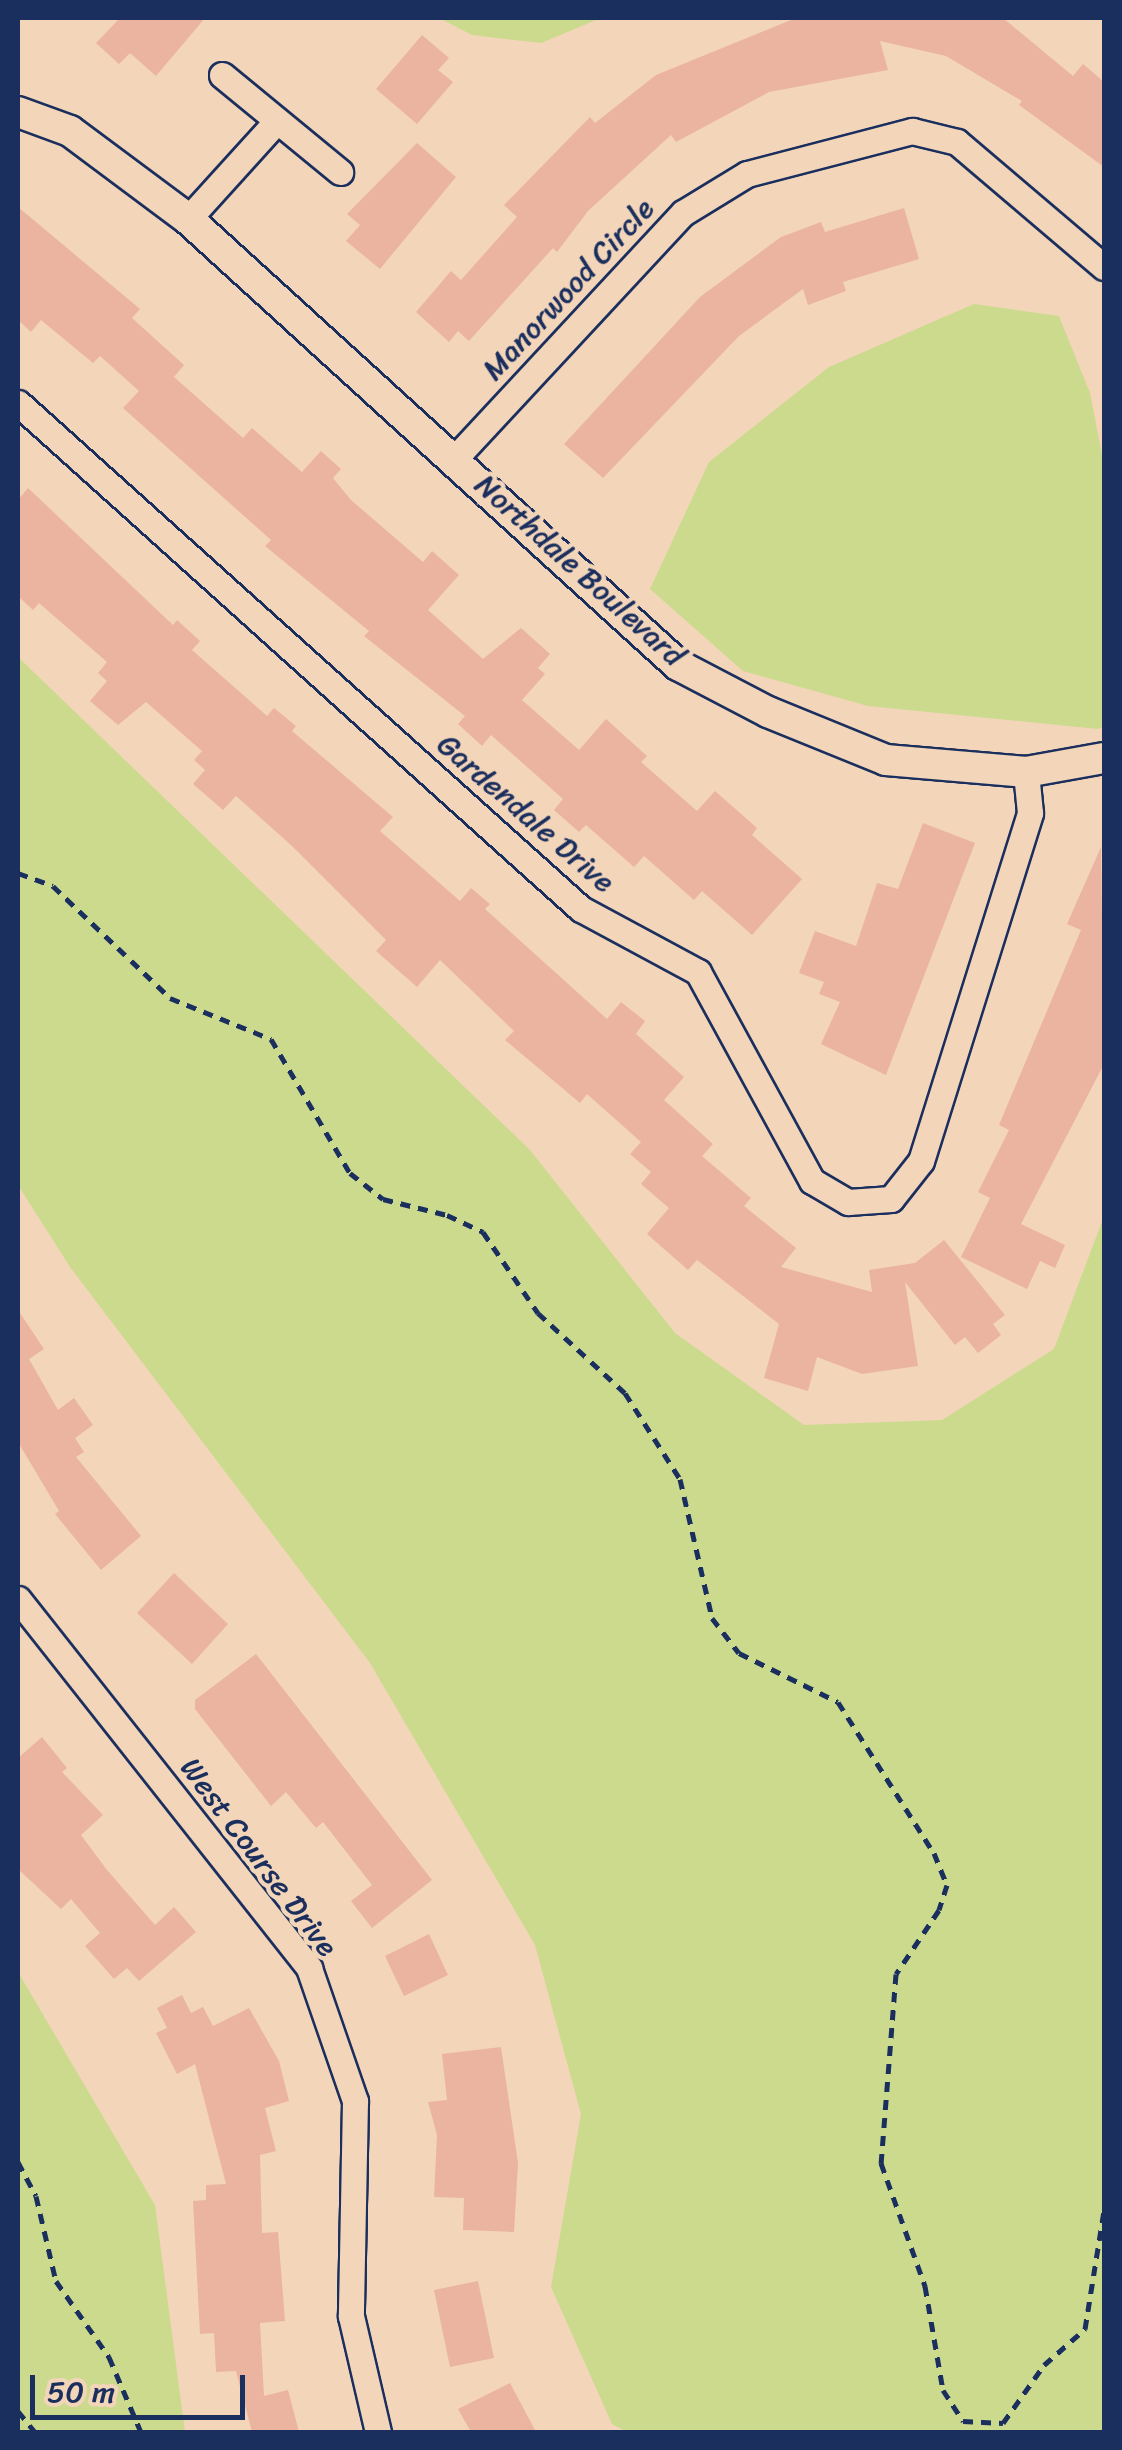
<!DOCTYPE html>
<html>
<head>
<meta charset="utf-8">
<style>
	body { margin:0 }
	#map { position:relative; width:1122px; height:2450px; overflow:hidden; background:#f3d5b9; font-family:Sriracha,sans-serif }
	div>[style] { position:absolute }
	.green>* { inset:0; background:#ccda8e }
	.building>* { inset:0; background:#ebb4a0 }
	.path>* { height:5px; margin-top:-2.5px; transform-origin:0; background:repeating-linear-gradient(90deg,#1b2f5e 0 10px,transparent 0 18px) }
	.roads { filter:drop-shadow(2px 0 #1b2f5e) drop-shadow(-2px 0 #1b2f5e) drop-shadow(0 2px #1b2f5e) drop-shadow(0 -2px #1b2f5e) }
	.minor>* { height:25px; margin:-12.5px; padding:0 12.5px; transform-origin:12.5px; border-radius:12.5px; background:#f3d5b9 }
	.tertiary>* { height:30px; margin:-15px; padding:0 15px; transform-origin:15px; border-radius:15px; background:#f3d5b9 }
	span { translate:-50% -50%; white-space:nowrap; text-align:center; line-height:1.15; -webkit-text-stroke:9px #f3d5b9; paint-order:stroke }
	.street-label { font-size:30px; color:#1b2f5e }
	.frame { position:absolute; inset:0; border:20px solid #1b2f5e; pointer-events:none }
	.scale { position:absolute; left:30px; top:2375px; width:215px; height:45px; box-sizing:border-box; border:5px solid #1b2f5e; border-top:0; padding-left:12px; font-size:30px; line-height:35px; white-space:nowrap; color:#1b2f5e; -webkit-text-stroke:8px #f3d5b9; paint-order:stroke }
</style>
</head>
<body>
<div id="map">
	<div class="green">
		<div style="clip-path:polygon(439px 18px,601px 18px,541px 43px,472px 35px)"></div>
		<div style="clip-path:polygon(974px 304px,1059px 316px,1090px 393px,1104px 465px,1104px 726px,1098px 729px,868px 706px,743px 671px,650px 589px,709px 462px,829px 367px)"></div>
		<div style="clip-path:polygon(18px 657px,530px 1150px,675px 1333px,804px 1425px,942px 1420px,1054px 1349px,1104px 1216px,1104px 2432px,627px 2432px,612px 2424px,551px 2287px,581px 2114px,535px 1945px,370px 1663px,70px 1267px,18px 1185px)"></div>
		<div style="clip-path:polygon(18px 1972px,155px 2205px,185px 2432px,18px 2432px)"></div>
	</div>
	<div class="building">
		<div style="clip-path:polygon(120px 18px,205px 18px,156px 76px,130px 53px,119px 64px,96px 43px)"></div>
		<div style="clip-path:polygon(796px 18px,1003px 18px,1073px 76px,1083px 64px,1104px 82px,1104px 167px,1019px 105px,1022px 101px,946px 56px,880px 41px,888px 70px,769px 92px,676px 142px,671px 135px,588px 211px,557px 252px,553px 248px,469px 341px,458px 331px,449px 342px,416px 312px,451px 271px,461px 280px,517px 217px,504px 205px,590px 117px,595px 123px,656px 75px)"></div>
		<div style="clip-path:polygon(422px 35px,449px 58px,438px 70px,453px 82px,417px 124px,376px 89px)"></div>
		<div style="clip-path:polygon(417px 143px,456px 177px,380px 269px,346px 241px,360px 225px,347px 214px)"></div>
		<div style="clip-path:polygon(18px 207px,140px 309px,132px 318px,184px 365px,174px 377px,243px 438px,252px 428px,302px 472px,321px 451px,341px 469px,333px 478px,351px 500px,423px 562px,432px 551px,459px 575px,428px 610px,483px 659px,521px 628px,550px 654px,538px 668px,545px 674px,522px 700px,579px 750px,606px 719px,647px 756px,641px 762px,697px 811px,715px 791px,757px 828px,752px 835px,802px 879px,752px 935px,702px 891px,694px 900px,644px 856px,634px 867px,586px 825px,579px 832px,554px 810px,563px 799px,491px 735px,482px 746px,458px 724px,465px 716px,364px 636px,369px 631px,265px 546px,271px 540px,123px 408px,139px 391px,100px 356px,93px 363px,41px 320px,31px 332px,18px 320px)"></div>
		<div style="clip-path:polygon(904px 208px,919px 259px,843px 282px,846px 291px,808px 305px,803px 289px,739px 336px,603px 478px,564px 444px,700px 297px,781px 237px,821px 222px,825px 232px)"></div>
		<div style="clip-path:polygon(28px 488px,173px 625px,177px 620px,200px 641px,192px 650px,267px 716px,274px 708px,296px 726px,292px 731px,393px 817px,380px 831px,460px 901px,471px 888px,490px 904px,485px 909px,607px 1019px,621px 1002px,645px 1021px,636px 1034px,684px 1077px,664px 1100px,713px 1144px,702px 1156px,751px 1198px,744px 1206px,796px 1248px,781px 1267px,872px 1292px,869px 1270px,915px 1263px,944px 1240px,1005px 1315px,993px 1324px,1001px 1335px,978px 1353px,965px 1337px,955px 1345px,905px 1282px,918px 1366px,862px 1374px,817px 1357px,808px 1391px,764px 1378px,779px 1324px,697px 1260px,688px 1270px,647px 1234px,669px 1208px,641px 1184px,651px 1172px,630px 1154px,641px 1142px,587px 1094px,580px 1103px,505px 1040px,514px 1031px,440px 960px,417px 987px,376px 951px,386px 940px,292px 846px,236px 796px,223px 810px,193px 784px,205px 770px,194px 760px,202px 751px,146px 702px,118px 725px,90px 701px,107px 681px,98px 673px,107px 662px,39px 603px,33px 610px,18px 596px,18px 500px)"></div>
		<div style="clip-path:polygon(923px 823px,975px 843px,886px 1075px,821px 1044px,840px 1002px,819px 994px,824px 982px,799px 973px,815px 931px,856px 946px,877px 883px,898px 889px)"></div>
		<div style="clip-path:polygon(1101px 847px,1104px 1064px,1021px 1224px,1065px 1245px,1055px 1268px,1040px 1261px,1027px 1289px,961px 1257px,990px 1198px,978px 1192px,1009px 1130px,999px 1125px,1081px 930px,1067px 924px)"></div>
		<div style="clip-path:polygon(18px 1310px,44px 1349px,29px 1359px,58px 1410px,74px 1398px,93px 1425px,75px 1438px,84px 1452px,76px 1457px,141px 1536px,101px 1570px,55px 1514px,59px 1511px,18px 1442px)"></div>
		<div style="clip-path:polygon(174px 1573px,228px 1624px,192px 1664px,137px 1613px)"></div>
		<div style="clip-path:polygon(256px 1654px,432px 1880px,372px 1928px,351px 1901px,372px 1885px,323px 1822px,316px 1828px,286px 1792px,271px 1806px,195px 1709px,195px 1700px)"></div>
		<div style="clip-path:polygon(42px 1737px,67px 1768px,62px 1772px,103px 1815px,81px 1835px,107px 1870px,155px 1925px,174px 1907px,196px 1932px,139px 1981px,127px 1968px,114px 1979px,85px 1946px,100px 1933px,71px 1899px,61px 1909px,18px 1869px,18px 1758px)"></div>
		<div style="clip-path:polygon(429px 1934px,448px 1975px,404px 1996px,385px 1956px)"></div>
		<div style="clip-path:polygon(182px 1995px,191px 2013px,203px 2007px,213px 2026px,249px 2008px,279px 2061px,289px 2101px,265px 2108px,276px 2151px,260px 2155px,262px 2233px,278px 2232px,285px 2321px,260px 2323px,264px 2396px,288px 2390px,299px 2432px,252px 2432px,236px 2371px,216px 2372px,214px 2333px,200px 2334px,193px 2201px,206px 2200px,206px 2185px,226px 2184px,195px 2064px,177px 2074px,156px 2033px,167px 2028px,157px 2008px)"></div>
		<div style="clip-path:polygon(501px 2047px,518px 2163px,514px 2232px,463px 2230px,464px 2198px,434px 2197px,437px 2135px,428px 2102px,447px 2100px,442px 2054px)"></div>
		<div style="clip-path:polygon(478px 2281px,494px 2358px,450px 2367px,434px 2290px)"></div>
		<div style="clip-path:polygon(510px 2383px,536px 2432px,471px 2432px,458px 2409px)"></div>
	</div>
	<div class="path">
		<div style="left:18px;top:873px;width:37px;rotate:20deg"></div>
		<div style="left:53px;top:886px;width:162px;rotate:43.7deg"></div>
		<div style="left:170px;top:998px;width:109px;rotate:22.1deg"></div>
		<div style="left:271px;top:1039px;width:156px;rotate:59.5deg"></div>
		<div style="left:350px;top:1173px;width:42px;rotate:38.2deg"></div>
		<div style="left:383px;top:1199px;width:66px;rotate:14deg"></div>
		<div style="left:447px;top:1215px;width:40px;rotate:25deg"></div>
		<div style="left:483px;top:1232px;width:98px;rotate:55.8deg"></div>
		<div style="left:538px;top:1313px;width:118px;rotate:42.6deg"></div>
		<div style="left:625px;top:1393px;width:102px;rotate:57.4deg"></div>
		<div style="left:680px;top:1479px;width:143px;rotate:77deg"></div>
		<div style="left:712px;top:1618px;width:44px;rotate:52.4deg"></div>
		<div style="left:739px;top:1653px;width:110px;rotate:26.3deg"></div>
		<div style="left:838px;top:1702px;width:179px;rotate:57.6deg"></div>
		<div style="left:934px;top:1853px;width:35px;rotate:68deg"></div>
		<div style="left:947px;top:1885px;width:26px;rotate:108deg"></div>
		<div style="left:939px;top:1910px;width:77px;rotate:123.9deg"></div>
		<div style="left:896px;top:1974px;width:190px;rotate:94.5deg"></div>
		<div style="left:881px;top:2163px;width:131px;rotate:70.3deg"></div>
		<div style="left:925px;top:2286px;width:106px;rotate:80.2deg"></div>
		<div style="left:943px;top:2390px;width:37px;rotate:57deg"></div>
		<div style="left:963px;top:2421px;width:40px;rotate:2.9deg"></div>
		<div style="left:1003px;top:2423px;width:71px;rotate:-54.7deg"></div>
		<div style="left:1044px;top:2365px;width:55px;rotate:-41.3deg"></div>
		<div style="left:1085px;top:2329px;width:121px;rotate:-80.9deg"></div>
		<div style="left:18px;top:2162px;width:38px;rotate:62deg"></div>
		<div style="left:36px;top:2196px;width:87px;rotate:76.8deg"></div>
		<div style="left:56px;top:2281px;width:93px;rotate:55.1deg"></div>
		<div style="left:109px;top:2357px;width:82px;rotate:66.9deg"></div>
		<div style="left:18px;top:2411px;width:27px;rotate:51deg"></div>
	</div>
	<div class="roads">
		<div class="minor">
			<div style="left:222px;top:75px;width:153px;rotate:39.4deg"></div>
			<div style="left:188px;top:219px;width:130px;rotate:-47.8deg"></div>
			<div style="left:18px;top:403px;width:757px;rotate:41.95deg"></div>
			<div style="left:581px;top:909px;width:133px;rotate:28.3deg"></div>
			<div style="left:698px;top:972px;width:238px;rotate:61.4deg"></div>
			<div style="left:812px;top:1181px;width:42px;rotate:30.3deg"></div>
			<div style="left:848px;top:1202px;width:43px;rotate:-4deg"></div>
			<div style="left:891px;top:1199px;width:48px;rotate:-51.7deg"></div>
			<div style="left:921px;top:1161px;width:365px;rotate:-72.6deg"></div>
			<div style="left:1030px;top:813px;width:41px;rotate:-95.6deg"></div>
			<div style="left:456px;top:457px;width:333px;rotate:-47.1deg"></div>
			<div style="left:683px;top:213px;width:75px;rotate:-31.4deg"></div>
			<div style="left:747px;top:174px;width:171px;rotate:-14.6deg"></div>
			<div style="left:912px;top:131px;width:46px;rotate:13.7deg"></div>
			<div style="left:957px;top:142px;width:193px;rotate:40.4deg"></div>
			<div style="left:18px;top:1599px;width:470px;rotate:51.7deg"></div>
			<div style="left:309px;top:1968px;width:141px;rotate:70.9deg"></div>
			<div style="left:355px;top:2101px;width:215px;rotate:91.1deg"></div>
			<div style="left:351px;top:2316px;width:119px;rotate:76.9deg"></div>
		</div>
		<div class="tertiary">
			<div style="left:18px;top:112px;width:55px;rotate:20.1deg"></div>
			<div style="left:70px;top:131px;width:147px;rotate:36.7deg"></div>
			<div style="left:188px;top:219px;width:663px;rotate:42.31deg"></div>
			<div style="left:678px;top:665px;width:102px;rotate:27.6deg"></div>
			<div style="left:768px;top:712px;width:127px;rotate:22.1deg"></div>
			<div style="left:886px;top:760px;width:141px;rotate:4.9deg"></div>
			<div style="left:1026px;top:772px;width:79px;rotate:-10.2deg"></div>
		</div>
	</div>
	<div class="street-label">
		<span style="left:568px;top:289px;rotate:-47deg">Manorwood Circle</span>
		<span style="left:580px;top:570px;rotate:42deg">Northdale Boulevard</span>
		<span style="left:526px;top:813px;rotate:41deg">Gardendale Drive</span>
		<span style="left:259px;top:1857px;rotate:53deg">West Course Drive</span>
	</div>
	<div class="frame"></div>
	<div class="scale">50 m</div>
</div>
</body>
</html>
